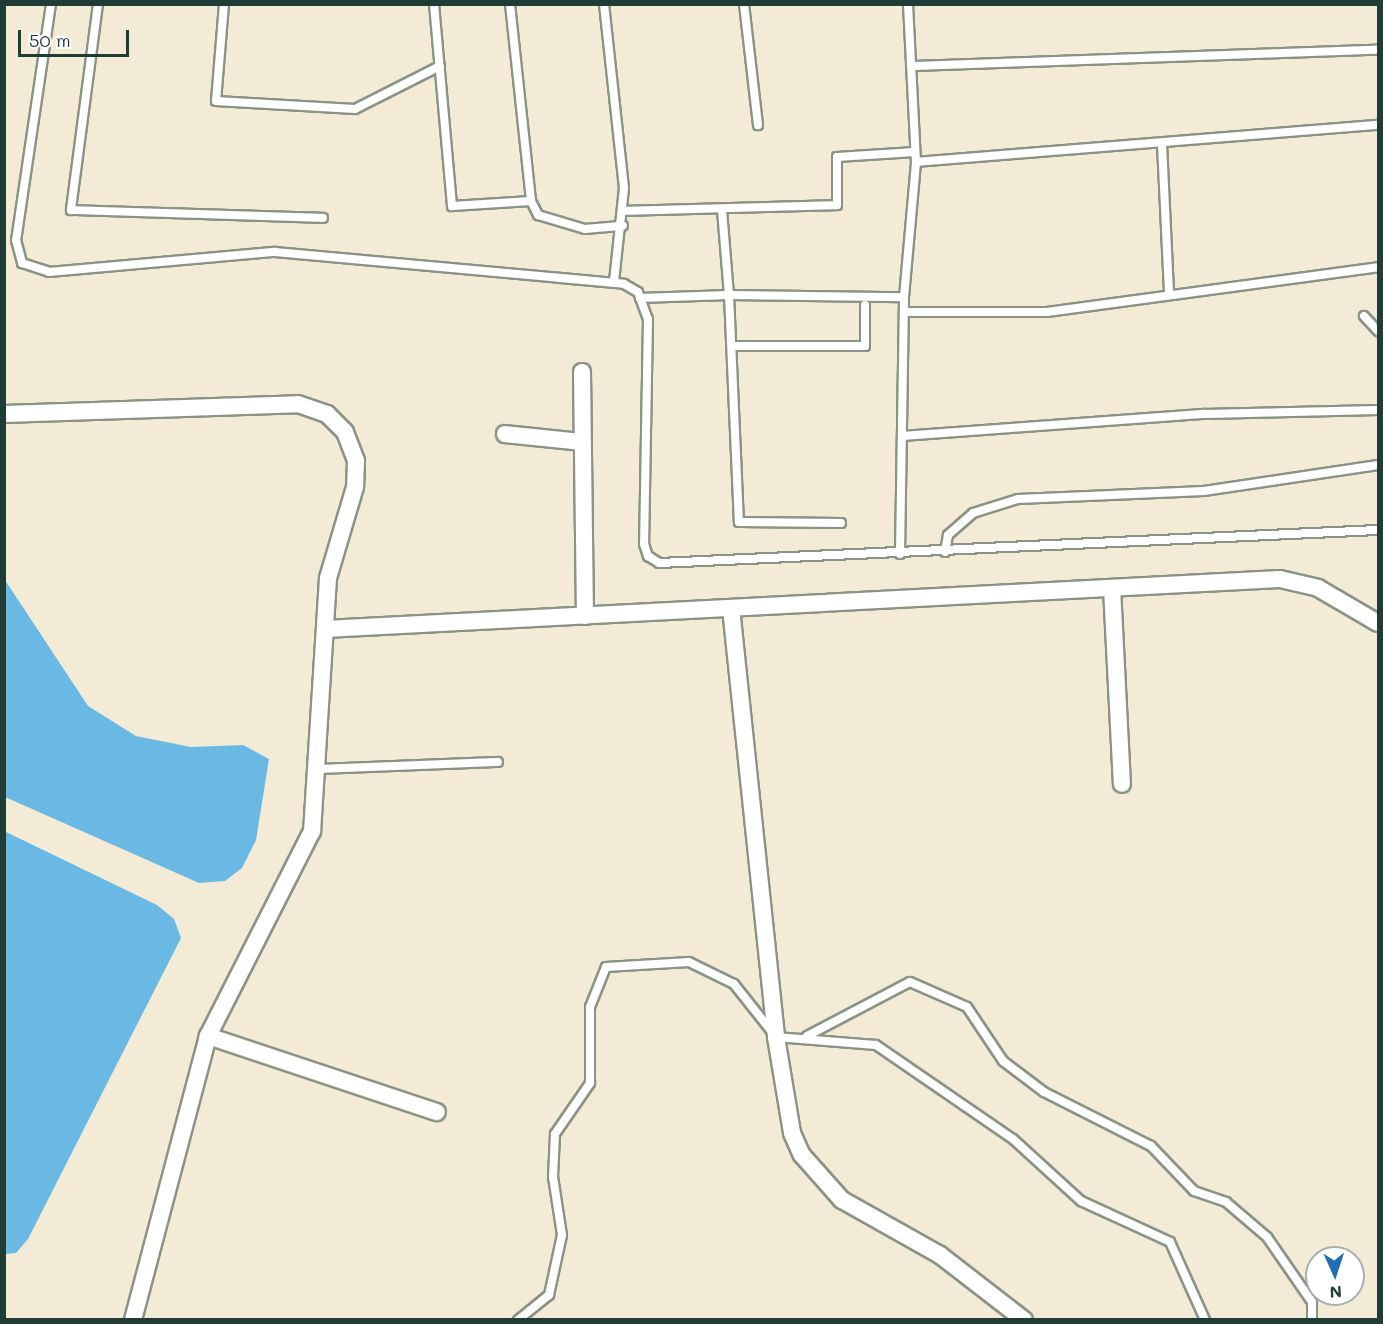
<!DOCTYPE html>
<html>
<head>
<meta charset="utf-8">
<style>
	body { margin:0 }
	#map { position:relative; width:1383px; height:1324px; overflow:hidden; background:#f4ebd6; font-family:Mali,sans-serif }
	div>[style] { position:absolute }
	.water>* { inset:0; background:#69b9e4 }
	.roads { filter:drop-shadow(2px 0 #8a9485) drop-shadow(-2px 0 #8a9485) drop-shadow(0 2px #8a9485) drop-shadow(0 -2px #8a9485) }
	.lane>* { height:8px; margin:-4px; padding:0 4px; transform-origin:4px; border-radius:4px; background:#fff }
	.street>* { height:16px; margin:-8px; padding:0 8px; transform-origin:8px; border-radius:8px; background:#fff }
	span { translate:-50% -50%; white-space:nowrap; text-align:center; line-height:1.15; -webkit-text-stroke:4.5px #fff; paint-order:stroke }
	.frame { position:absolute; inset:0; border:6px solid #1f3d34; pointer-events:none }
	.north { position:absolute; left:1305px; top:1246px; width:60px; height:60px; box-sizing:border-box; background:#fff; border:2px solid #a5b1ae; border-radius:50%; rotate:177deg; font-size:16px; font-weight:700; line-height:24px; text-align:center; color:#1f3d34 }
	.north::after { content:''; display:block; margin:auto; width:21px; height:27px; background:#1f6fb2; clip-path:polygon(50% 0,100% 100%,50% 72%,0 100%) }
	.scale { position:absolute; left:18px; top:30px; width:111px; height:27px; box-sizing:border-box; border:3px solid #1f3d34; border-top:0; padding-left:8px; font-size:18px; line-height:21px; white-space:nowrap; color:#1f3d34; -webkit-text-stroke:4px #fff; paint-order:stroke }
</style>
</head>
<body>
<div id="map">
	<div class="water">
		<div style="clip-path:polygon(5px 580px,88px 706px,136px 736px,191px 747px,243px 745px,269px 759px,256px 840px,242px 868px,225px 881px,199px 883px,5px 797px)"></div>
		<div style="clip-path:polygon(4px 831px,157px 905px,174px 919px,181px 938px,28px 1239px,16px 1253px,5px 1254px)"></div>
	</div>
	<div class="roads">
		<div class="lane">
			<div style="left:51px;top:4px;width:239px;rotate:98.4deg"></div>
			<div style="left:16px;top:240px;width:24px;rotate:75deg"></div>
			<div style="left:22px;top:263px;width:28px;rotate:18deg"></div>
			<div style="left:49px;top:272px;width:227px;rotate:-5.1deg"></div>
			<div style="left:275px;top:252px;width:350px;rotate:5.2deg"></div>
			<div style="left:624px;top:284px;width:16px;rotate:30deg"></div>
			<div style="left:638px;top:292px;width:29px;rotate:70deg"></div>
			<div style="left:648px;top:319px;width:225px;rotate:91deg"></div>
			<div style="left:644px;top:544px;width:13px;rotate:72deg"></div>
			<div style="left:648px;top:556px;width:13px;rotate:32deg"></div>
			<div style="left:659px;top:563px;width:720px;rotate:-2.63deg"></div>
			<div style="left:98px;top:4px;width:208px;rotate:97.5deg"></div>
			<div style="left:71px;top:210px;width:252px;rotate:1.8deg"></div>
			<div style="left:224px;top:4px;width:97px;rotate:94.7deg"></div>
			<div style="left:216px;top:101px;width:139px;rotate:3.3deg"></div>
			<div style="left:355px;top:109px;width:95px;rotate:-26.8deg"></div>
			<div style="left:434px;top:4px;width:203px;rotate:84.9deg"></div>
			<div style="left:452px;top:206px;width:79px;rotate:-3.6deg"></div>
			<div style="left:510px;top:4px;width:198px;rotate:83.9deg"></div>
			<div style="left:531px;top:201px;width:16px;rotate:63deg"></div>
			<div style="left:538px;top:215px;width:49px;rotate:16.6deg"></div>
			<div style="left:585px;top:229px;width:38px;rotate:-5deg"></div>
			<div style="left:604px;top:4px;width:185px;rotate:83.8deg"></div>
			<div style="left:624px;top:188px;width:94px;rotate:96.1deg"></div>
			<div style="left:744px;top:4px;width:122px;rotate:83.4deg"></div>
			<div style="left:911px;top:66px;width:467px;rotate:-2deg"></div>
			<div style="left:1162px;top:144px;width:151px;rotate:87.3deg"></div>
			<div style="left:916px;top:162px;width:463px;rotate:-4.6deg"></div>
			<div style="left:722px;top:210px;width:85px;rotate:85.3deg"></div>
			<div style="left:729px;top:295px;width:175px;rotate:0.7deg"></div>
			<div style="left:624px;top:211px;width:213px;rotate:-1.6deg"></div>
			<div style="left:837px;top:205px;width:48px;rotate:-90deg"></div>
			<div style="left:837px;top:157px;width:78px;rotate:-3.7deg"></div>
			<div style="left:640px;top:298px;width:89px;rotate:-1.9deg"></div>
			<div style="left:729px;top:295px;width:227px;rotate:87.5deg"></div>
			<div style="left:739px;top:522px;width:102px;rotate:0.6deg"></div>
			<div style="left:904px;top:312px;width:143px"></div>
			<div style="left:1047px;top:312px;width:334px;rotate:-7.7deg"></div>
			<div style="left:1364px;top:316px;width:21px;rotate:47deg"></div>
			<div style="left:734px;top:346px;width:131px"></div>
			<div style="left:865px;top:346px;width:41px;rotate:-90deg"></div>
			<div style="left:902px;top:436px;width:304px;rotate:-4.2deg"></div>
			<div style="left:1205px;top:414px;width:173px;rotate:-1.3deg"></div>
			<div style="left:945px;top:552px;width:17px;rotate:-80deg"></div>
			<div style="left:948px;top:535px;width:33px;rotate:-41deg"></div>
			<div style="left:973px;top:513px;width:47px;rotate:-17.3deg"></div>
			<div style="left:1018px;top:499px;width:186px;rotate:-2.5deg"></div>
			<div style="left:1204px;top:491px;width:176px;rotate:-8.5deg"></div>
			<div style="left:900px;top:554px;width:257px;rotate:-89.1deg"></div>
			<div style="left:904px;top:297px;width:136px;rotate:-84.9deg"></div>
			<div style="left:916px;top:162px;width:158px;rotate:-92.9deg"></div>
			<div style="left:316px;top:769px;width:182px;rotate:-2.2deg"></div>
			<div style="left:807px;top:1036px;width:116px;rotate:-27.7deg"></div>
			<div style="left:910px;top:982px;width:62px;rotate:23.7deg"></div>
			<div style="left:967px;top:1007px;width:65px;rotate:56.3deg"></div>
			<div style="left:1003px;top:1061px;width:51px;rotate:37.1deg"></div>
			<div style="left:1044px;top:1092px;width:120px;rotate:26.8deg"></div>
			<div style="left:1151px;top:1146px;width:62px;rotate:46.3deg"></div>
			<div style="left:1194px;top:1191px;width:34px;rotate:19deg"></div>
			<div style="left:1226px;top:1202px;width:54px;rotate:40.5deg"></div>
			<div style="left:1267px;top:1237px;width:79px;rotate:55.3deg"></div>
			<div style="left:1312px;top:1302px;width:18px;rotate:90deg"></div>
			<div style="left:518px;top:1320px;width:40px;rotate:-39deg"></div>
			<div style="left:549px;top:1295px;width:61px;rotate:-77.8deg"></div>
			<div style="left:562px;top:1235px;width:59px;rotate:-98.8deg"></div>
			<div style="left:553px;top:1177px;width:43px;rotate:-87.3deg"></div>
			<div style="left:555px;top:1134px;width:62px;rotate:-55.5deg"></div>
			<div style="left:590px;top:1083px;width:76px;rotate:-90deg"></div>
			<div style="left:590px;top:1007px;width:43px;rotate:-68.2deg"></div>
			<div style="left:606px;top:967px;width:83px;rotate:-3.4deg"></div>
			<div style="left:689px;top:962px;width:50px;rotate:26.1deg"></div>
			<div style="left:734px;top:984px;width:68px;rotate:51.6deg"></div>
			<div style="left:776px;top:1037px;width:100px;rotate:4.6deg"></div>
			<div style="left:876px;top:1045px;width:166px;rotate:34.5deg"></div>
			<div style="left:1013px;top:1139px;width:92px;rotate:42.4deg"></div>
			<div style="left:1081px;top:1201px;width:98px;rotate:24.7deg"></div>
			<div style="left:1170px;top:1242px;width:85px;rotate:65.8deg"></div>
		</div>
		<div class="street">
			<div style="left:582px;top:372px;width:244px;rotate:89.3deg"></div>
			<div style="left:4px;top:414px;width:294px;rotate:-1.9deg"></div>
			<div style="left:298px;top:404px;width:31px;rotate:19deg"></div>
			<div style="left:327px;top:414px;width:25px;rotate:45deg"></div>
			<div style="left:345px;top:432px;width:31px;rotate:69deg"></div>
			<div style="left:356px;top:461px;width:26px;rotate:92deg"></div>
			<div style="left:355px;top:487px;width:95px;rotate:106.5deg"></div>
			<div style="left:328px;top:578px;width:254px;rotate:93.6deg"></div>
			<div style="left:312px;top:831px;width:230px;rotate:116.9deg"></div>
			<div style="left:208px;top:1036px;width:294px;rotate:104.8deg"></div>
			<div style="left:505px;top:434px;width:78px;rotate:5.9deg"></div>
			<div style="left:1112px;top:588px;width:196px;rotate:87.1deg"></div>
			<div style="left:731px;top:608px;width:431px;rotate:84deg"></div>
			<div style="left:776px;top:1037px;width:97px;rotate:80.5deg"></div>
			<div style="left:792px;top:1133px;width:24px;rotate:66deg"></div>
			<div style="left:802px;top:1155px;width:60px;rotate:48.4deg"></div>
			<div style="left:842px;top:1200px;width:112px;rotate:29.3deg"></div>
			<div style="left:940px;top:1255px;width:106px;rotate:37.7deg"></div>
			<div style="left:325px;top:629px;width:956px;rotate:-3deg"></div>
			<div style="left:1280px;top:579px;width:39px;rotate:13deg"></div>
			<div style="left:1318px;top:588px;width:69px;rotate:30.3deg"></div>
			<div style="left:208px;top:1036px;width:241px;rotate:18.4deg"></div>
		</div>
	</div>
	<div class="frame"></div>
	<div class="north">N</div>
	<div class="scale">50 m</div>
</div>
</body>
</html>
